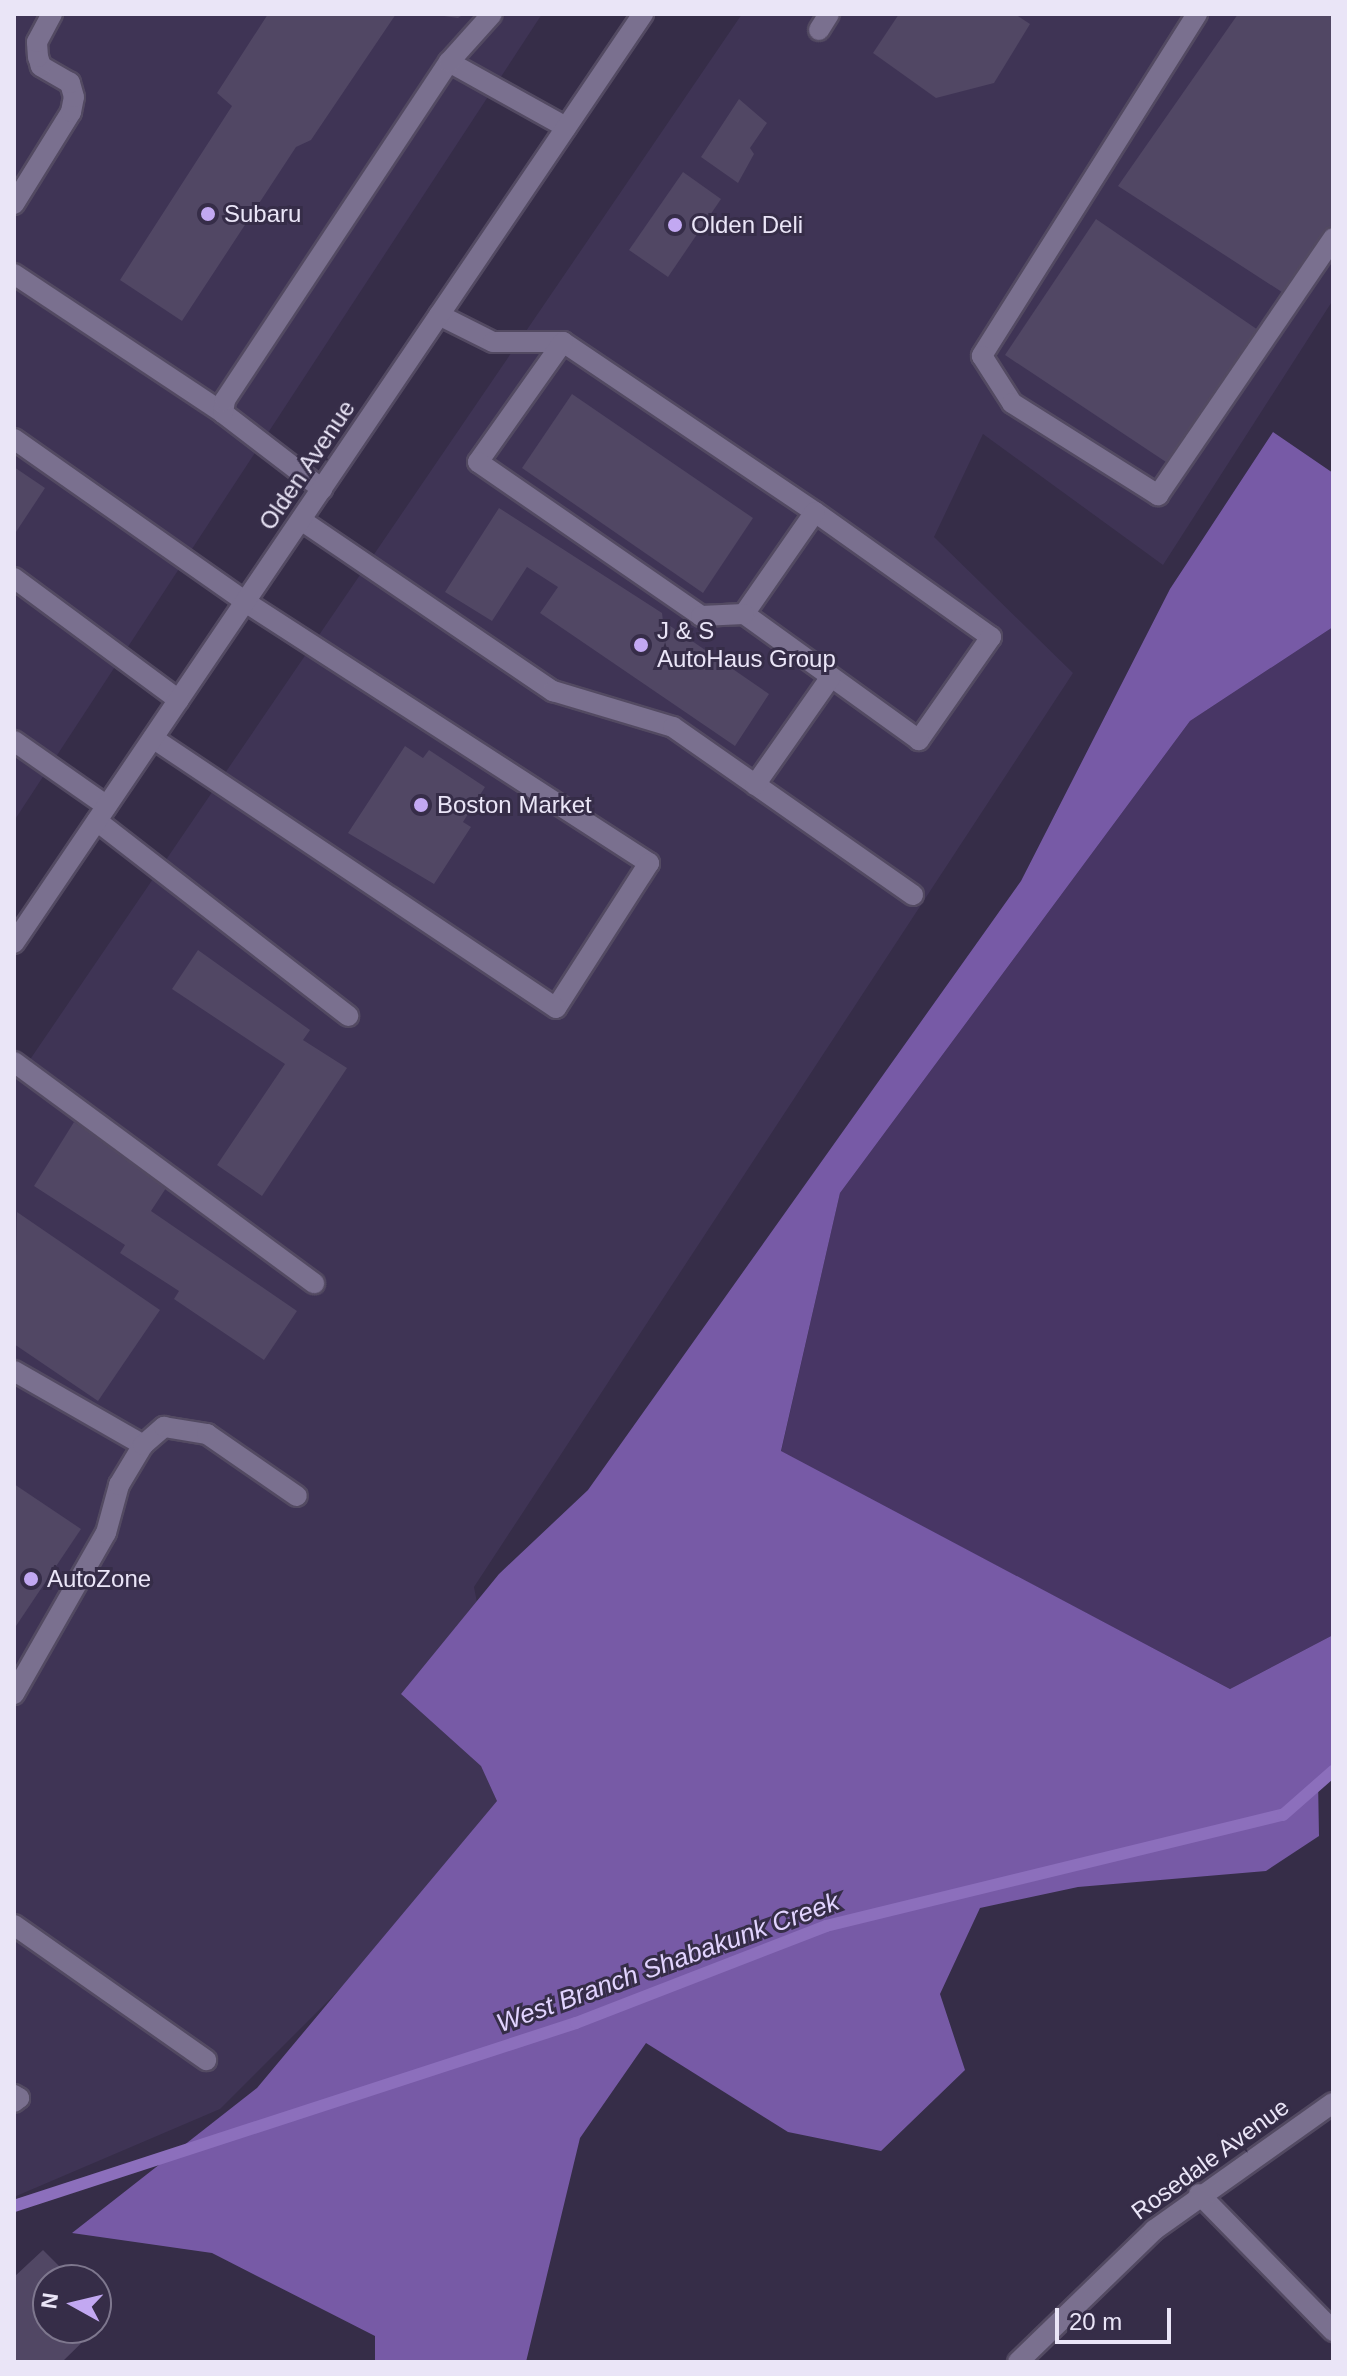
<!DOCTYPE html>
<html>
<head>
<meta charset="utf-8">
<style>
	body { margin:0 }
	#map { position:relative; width:1347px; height:2376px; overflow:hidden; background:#362d48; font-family:Arial,sans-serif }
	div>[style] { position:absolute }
	.built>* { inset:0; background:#3f3455 }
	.green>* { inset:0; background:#483665 }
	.forest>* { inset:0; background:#775aa6 }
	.stream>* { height:12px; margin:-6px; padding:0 6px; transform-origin:6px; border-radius:6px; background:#8c6fbc }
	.building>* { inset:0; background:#514764 }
	.roads { filter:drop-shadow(2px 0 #534a62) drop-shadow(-2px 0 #534a62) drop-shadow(0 2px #534a62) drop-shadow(0 -2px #534a62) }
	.service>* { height:20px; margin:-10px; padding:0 10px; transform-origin:10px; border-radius:10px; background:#7a708f }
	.minor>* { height:20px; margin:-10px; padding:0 10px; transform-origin:10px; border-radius:10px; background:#7a708f }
	.secondary>* { height:20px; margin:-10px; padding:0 10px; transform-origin:10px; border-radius:10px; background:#7a708f }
	.dots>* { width:22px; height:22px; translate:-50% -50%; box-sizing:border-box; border:4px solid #362d48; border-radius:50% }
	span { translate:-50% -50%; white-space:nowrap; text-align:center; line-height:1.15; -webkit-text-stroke:6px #362d48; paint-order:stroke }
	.poi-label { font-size:24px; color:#eae5f7 }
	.left { translate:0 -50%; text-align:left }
	.street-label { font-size:24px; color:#eae5f7 }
	.water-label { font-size:26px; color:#e2d4ff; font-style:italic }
	.frame { position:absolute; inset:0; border:16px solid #eae5f7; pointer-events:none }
	.north { position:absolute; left:32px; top:2264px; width:80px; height:80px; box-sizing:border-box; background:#362d48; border:2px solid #7e778e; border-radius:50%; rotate:278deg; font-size:22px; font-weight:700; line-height:32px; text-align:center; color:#eae5f7 }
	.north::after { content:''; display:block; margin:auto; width:28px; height:36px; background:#c2a8f2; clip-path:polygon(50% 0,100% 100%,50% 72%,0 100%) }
	.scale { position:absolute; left:1055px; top:2308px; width:116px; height:36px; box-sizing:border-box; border:4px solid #eae5f7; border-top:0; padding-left:10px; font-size:24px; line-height:28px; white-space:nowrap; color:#eae5f7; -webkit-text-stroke:6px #362d48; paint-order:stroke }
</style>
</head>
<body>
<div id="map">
	<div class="built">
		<div style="clip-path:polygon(14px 14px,542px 14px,14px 821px)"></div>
		<div style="clip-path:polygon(742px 14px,1333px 14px,1333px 300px,1163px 565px,983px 434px,934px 537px,1073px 673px,474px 1587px,517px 1812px,220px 2109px,14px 2197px,14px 1083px)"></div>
	</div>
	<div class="green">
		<div style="clip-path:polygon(1333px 627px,1333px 1635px,1230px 1689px,781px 1452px,840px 1193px,1190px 721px)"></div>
	</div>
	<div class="forest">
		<div style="clip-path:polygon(1273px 432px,1333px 473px,1333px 627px,1190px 721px,840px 1193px,781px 1451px,1230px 1689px,1333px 1635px,1333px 1768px,1318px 1779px,1319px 1836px,1266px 1871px,1078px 1887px,980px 1908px,940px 1994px,965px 2070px,881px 2151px,788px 2132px,646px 2043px,580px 2138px,526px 2362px,375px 2362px,375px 2336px,212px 2253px,72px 2233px,257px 2088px,497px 1801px,481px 1766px,401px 1694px,499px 1574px,588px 1490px,1021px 881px,1170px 589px)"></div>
	</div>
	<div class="stream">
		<div style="left:14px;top:2206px;width:591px;rotate:-18.04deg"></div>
		<div style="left:576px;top:2023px;width:268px;rotate:-21.2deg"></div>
		<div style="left:826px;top:1926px;width:470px;rotate:-13.7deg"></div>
		<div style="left:1283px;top:1815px;width:67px;rotate:-41.3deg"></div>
	</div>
	<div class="building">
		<div style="clip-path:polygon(268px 14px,396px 14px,311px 140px,296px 147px,182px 321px,120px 280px,232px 106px,217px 93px)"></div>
		<div style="clip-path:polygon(430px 14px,464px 14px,458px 18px)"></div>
		<div style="clip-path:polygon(899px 14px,1015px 14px,1030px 24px,994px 83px,936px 98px,873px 53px)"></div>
		<div style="clip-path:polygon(1238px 14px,1333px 14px,1333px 227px,1288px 296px,1118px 186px)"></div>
		<div style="clip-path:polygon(739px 99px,767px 123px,750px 148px,754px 154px,738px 183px,701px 157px)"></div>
		<div style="clip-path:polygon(683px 172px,721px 199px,668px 277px,629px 250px)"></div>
		<div style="clip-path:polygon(1096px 219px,1261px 332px,1169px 464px,1005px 355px)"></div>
		<div style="clip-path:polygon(572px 394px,753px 518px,703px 593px,522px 468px)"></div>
		<div style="clip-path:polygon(14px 467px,45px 488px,14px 535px)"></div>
		<div style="clip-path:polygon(499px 508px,662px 613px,663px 621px,769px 694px,735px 746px,540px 613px,558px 587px,527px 567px,492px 621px,445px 592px)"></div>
		<div style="clip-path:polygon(405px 746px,423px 758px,429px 750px,485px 787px,463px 822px,471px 827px,434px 884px,348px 833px)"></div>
		<div style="clip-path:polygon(198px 950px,310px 1030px,303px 1040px,347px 1068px,262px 1196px,217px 1165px,285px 1064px,172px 989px)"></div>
		<div style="clip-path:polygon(74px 1122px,168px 1185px,151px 1211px,297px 1311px,264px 1360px,174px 1299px,179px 1291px,120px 1253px,125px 1245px,34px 1186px)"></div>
		<div style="clip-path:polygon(17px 1212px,160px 1310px,98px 1401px,14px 1344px)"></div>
		<div style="clip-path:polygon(14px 1484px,81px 1529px,14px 1629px)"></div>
		<div style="clip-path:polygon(43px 2250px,73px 2280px,48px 2280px,48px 2328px,96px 2328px,96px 2303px,109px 2316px,62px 2362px,14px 2362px,14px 2277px)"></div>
	</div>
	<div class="roads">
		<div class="service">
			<div style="left:1197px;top:14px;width:404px;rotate:122.2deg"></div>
			<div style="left:982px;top:356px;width:56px;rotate:57.4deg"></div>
			<div style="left:1012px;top:403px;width:173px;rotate:32.2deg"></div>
			<div style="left:1158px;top:495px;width:311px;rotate:-55.7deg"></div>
			<div style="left:819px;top:30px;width:19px;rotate:-58deg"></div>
			<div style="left:449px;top:62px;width:134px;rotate:29.1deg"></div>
			<div style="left:14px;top:204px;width:108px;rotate:-58.2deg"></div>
			<div style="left:71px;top:112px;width:15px;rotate:-79deg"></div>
			<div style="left:74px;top:97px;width:15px;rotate:-106deg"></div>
			<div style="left:70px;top:83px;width:34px;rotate:-150deg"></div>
			<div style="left:41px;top:66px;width:9px;rotate:-108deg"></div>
			<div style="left:38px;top:57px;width:15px;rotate:-94deg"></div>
			<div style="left:37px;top:42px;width:32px;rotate:-62deg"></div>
			<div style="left:14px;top:274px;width:251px;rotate:33.6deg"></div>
			<div style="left:223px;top:413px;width:125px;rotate:37.5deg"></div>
			<div style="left:439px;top:315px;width:60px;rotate:26.6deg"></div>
			<div style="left:493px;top:342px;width:70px"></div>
			<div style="left:563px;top:342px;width:304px;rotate:34deg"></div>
			<div style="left:815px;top:512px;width:216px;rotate:35.4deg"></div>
			<div style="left:991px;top:637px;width:126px;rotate:125deg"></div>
			<div style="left:919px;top:740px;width:216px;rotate:-144.2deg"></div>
			<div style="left:744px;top:614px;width:124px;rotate:-55.2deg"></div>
			<div style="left:563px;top:342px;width:147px;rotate:125.3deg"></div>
			<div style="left:478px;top:462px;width:271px;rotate:34.6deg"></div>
			<div style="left:701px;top:616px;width:43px;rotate:-2.7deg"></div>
			<div style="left:223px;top:413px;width:13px;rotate:-81deg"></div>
			<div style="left:225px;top:400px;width:405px;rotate:-56.5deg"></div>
			<div style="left:449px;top:62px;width:64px;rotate:-48.1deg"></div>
			<div style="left:14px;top:439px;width:285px;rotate:35.1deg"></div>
			<div style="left:247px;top:603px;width:479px;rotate:32.9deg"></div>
			<div style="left:649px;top:863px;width:172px;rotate:122.7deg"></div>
			<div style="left:556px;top:1008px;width:485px;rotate:-146.2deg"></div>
			<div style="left:301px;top:520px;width:305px;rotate:34.2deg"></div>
			<div style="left:553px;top:691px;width:125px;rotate:16.7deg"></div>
			<div style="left:673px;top:727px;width:293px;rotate:35deg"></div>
			<div style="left:14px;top:578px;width:205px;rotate:36.5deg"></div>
			<div style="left:14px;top:741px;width:113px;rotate:35deg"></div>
			<div style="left:755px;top:785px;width:132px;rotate:-54.9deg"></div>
			<div style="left:97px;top:821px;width:318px;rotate:37.8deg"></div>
			<div style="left:14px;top:1062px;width:373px;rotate:36.4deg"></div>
			<div style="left:14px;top:1371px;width:149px;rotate:29.8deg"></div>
			<div style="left:14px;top:1694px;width:185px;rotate:-60.3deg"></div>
			<div style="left:106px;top:1533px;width:50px;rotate:-74.8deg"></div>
			<div style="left:119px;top:1485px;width:47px;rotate:-59deg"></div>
			<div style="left:143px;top:1445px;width:28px;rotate:-41deg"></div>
			<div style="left:164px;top:1427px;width:44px;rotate:9.2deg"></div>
			<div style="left:207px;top:1434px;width:109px;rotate:34.6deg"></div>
			<div style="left:14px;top:1925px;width:235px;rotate:35.1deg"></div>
			<div style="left:14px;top:2095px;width:6px;rotate:31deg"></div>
			<div style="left:19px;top:2098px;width:6px;rotate:141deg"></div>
		</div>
		<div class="minor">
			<div style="left:1199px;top:2194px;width:192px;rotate:45.6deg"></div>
			<div style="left:1018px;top:2362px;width:190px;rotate:-44.1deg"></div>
			<div style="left:1154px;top:2230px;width:219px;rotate:-35.4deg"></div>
		</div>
		<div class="secondary">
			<div style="left:14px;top:943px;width:1122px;rotate:-55.9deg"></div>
		</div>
	</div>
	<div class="dots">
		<div style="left:208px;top:214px;background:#c2a8f2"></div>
		<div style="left:675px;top:225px;background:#c2a8f2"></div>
		<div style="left:641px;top:645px;background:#c2a8f2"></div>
		<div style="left:421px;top:805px;background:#c2a8f2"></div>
		<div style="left:31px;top:1579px;background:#c2a8f2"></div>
	</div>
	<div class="poi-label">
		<span class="left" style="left:224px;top:214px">Subaru</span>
		<span class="left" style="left:691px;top:225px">Olden Deli</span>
		<span class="left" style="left:657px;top:645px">J &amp; S<br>AutoHaus Group</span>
		<span class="left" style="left:437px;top:805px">Boston Market</span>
		<span class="left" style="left:47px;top:1579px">AutoZone</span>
	</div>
	<div class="street-label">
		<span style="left:307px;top:465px;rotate:-56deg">Olden Avenue</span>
		<span style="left:1210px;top:2159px;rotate:-36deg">Rosedale Avenue</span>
	</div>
	<div class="water-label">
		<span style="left:668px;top:1963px;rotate:-20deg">West Branch Shabakunk Creek</span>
	</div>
	<div class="frame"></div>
	<div class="north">N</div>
	<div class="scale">20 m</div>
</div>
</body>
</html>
